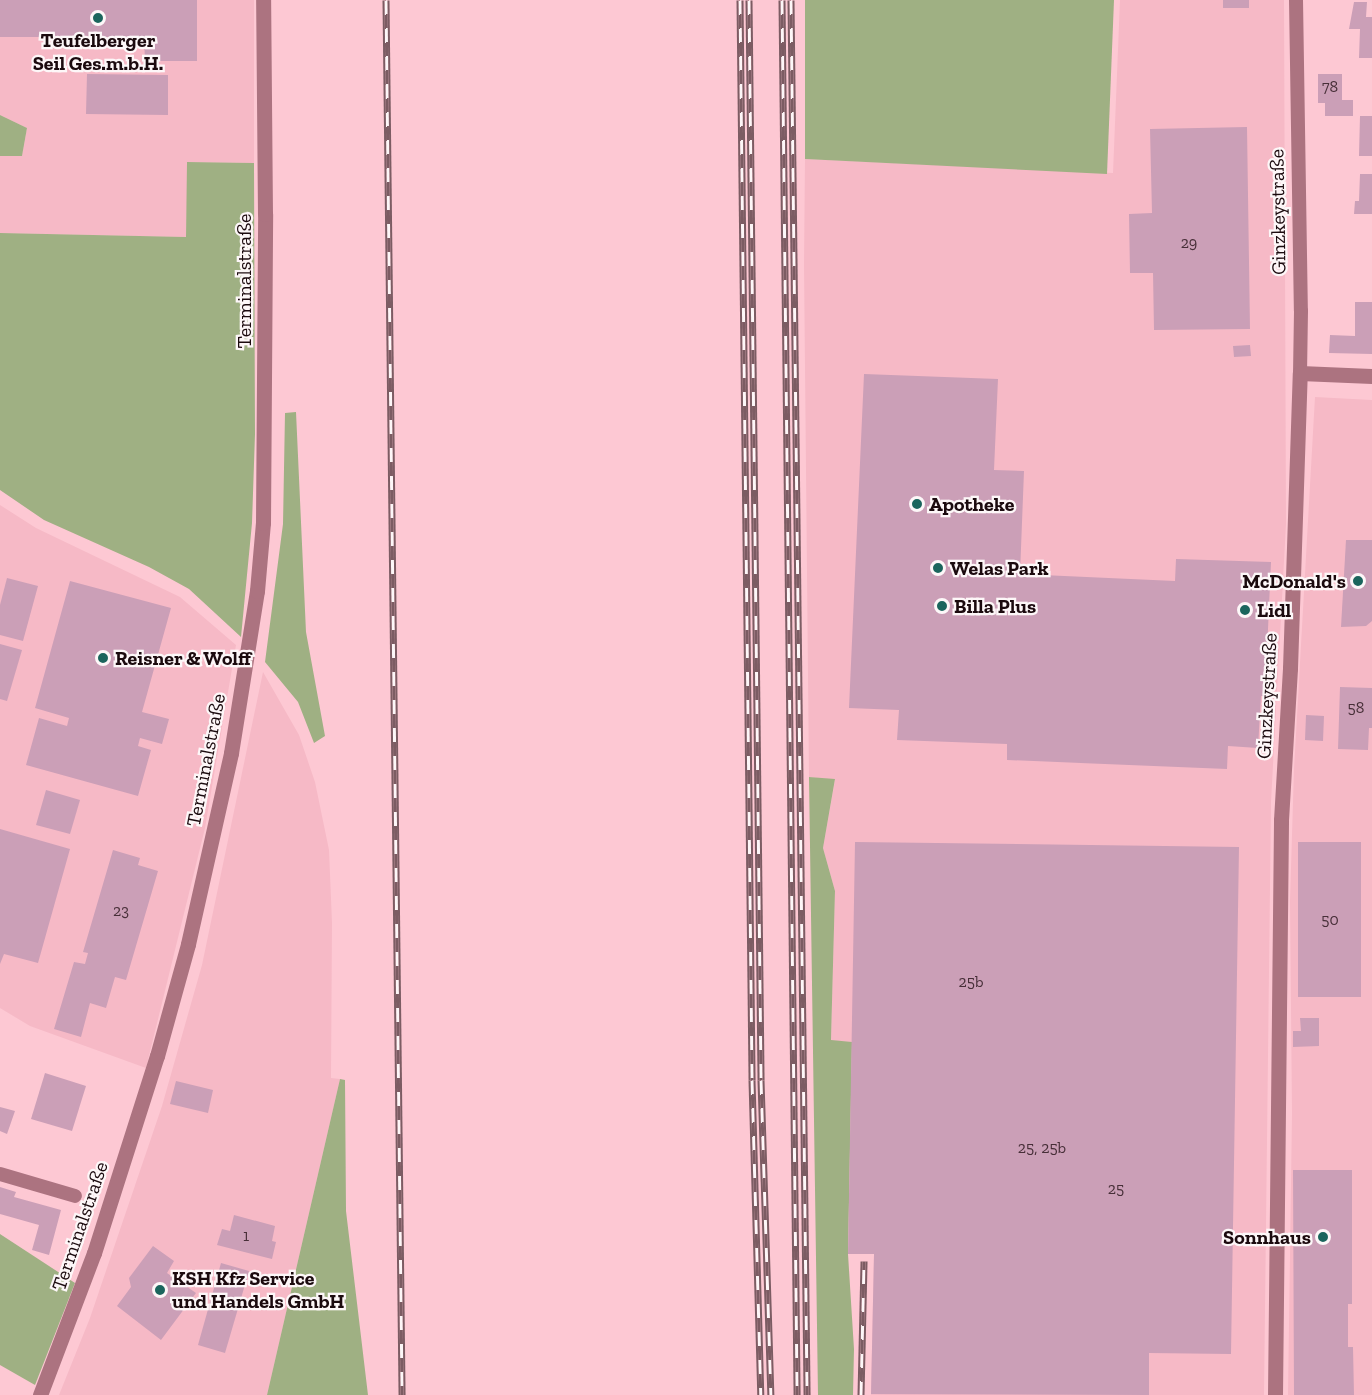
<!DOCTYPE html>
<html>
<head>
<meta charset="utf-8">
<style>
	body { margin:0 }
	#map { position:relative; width:1372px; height:1395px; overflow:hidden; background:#fdc8d3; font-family:"Zilla Slab",serif }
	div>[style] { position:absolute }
	.built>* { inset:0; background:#f6b9c6 }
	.green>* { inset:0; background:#9fb083 }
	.building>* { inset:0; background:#cb9fb7 }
	.minor>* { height:14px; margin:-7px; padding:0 7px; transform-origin:7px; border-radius:7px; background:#ac7380 }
	.tertiary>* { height:15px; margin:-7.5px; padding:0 7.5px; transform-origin:7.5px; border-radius:7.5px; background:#ac7380 }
	.rail>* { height:7px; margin-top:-3.5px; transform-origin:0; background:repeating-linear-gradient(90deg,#fdf7f8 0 14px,#7c5c63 0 28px); box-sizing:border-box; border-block:2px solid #7c5c63 }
	.dots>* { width:16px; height:16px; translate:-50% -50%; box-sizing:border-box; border:3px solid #fdf7f8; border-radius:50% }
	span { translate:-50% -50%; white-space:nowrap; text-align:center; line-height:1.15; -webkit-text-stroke:4.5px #fdf7f8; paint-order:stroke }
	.number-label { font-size:16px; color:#472f38 }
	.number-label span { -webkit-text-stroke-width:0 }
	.poi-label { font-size:20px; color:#1b0a0e; font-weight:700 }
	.left { translate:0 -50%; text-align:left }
	.right { translate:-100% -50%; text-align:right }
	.street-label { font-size:20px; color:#1b0a0e }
</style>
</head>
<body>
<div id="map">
	<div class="built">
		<div style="clip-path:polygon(0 0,254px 0,254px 163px,188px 162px,186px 237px,0 233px,0 156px,22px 156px,27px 128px,0 115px)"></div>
		<div style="clip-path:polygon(1120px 0,1284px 0,1286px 524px,1271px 802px,1264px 1395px,871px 1395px,874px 1254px,851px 1042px,831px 1041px,835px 891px,823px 848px,835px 780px,809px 777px,804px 265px,805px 159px,1113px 173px)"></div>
		<div style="clip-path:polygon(1315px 397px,1372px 400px,1372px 1395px,1288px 1395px,1292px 1114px,1290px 901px,1294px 769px)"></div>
		<div style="clip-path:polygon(0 505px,36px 528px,180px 597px,236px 645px,205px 828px,146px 1068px,30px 1026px,0 1008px)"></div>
		<div style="clip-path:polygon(263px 672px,299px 735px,315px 782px,329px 850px,332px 923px,331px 1078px,340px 1079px,267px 1395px,59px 1395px,90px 1318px,162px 1106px,202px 965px)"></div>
	</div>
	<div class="green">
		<div style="clip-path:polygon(805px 0,1114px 0,1107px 174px,805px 159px)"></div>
		<div style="clip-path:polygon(0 115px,27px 128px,22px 156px,0 156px)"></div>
		<div style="clip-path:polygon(187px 162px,254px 163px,255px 434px,252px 523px,241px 637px,189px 589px,149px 567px,44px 520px,0 490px,0 233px,186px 237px)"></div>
		<div style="clip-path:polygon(296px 412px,306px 632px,325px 736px,314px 743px,298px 702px,265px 662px,283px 524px,285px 413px)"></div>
		<div style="clip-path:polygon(809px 777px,835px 779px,823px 848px,835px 891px,831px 1040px,852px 1042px,848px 1254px,854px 1349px,853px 1395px,818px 1395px)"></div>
		<div style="clip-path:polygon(340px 1079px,345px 1080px,346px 1211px,368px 1395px,267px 1395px)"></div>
		<div style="clip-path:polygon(0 1234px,75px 1283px,35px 1385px,0 1365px)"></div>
	</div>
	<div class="building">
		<div style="clip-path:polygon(0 0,197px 0,197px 61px,145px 61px,144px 37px,0 37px)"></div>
		<div style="clip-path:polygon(1223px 0,1249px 0,1249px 8px,1223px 8px)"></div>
		<div style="clip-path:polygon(1354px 2px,1367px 2px,1366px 17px,1372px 17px,1372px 58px,1359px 58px,1360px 29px,1349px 29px)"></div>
		<div style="clip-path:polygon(87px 74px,168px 75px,168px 115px,86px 114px)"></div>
		<div style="clip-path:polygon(1318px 74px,1342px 74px,1342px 100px,1353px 100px,1353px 116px,1325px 116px,1325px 103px,1318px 103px)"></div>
		<div style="clip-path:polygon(1360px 116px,1372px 116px,1372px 156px,1359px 156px)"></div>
		<div style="clip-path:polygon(1247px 127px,1250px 329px,1154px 330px,1153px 273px,1130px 273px,1129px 214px,1152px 213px,1150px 129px)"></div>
		<div style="clip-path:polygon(1360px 174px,1372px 174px,1372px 214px,1354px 214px,1355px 201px,1359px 201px)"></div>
		<div style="clip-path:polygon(1355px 302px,1372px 302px,1372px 354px,1329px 353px,1330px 335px,1355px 336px)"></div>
		<div style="clip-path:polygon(1250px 345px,1251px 356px,1234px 357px,1233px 346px)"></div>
		<div style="clip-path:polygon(864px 374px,998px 379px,994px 470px,1024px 471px,1020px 574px,1175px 581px,1176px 559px,1271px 562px,1265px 696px,1261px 696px,1258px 748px,1228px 746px,1227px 769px,1007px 760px,1007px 744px,897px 740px,899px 710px,849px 708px)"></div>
		<div style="clip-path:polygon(1346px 540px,1372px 540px,1372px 621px,1366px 626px,1341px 627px)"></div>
		<div style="clip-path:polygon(7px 578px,38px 586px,23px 641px,0 635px,0 605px)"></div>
		<div style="clip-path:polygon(70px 581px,171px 608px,142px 712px,169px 719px,162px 744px,140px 738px,138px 746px,151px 750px,138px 796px,26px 765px,39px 718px,67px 726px,69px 718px,35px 708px)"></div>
		<div style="clip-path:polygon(0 644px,22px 650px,7px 701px,0 699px)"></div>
		<div style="clip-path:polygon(1340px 687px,1372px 688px,1372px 728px,1369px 728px,1368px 750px,1338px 749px)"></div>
		<div style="clip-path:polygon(1306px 715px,1324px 716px,1323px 741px,1305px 740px)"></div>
		<div style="clip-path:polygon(46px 790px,80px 800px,70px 834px,36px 825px)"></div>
		<div style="clip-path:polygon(0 829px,70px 849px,38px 963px,4px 954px,0 964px)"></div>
		<div style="clip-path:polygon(855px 842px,1239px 847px,1231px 1354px,1149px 1353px,1149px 1395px,871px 1394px,874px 1254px,848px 1254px)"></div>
		<div style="clip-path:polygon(1298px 842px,1361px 842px,1361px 997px,1298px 997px)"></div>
		<div style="clip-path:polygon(113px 850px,140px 858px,138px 865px,158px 871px,126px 980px,115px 977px,106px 1008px,90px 1003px,81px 1037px,54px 1029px,74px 962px,85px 964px,88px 953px,83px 952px)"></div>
		<div style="clip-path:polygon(1300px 1018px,1319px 1018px,1319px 1046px,1293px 1047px,1293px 1031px,1301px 1031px)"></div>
		<div style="clip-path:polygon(45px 1073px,86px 1086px,72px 1131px,31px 1119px)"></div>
		<div style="clip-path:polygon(176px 1081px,213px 1090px,208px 1113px,170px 1104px)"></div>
		<div style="clip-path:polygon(0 1107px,15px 1111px,7px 1134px,0 1131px)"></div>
		<div style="clip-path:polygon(1293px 1170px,1352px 1170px,1352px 1304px,1348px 1304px,1348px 1347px,1353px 1347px,1354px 1395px,1294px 1395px)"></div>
		<div style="clip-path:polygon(0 1187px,16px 1192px,14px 1197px,61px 1210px,49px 1255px,32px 1250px,39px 1225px,0 1214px)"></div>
		<div style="clip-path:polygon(234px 1215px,275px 1226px,272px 1241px,276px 1242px,272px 1259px,217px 1245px,222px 1229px,230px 1231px)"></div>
		<div style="clip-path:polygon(153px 1246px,174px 1261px,167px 1273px,196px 1293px,161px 1340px,117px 1306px,131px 1287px,129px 1278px)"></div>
		<div style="clip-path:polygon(221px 1263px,249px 1271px,225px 1353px,198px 1345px)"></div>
	</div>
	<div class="minor">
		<div style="left:1296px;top:0;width:311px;rotate:89.1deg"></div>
		<div style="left:1301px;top:311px;width:62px;rotate:90.9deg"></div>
		<div style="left:0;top:1174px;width:78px;rotate:16.3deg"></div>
	</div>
	<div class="tertiary">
		<div style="left:40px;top:1395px;width:152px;rotate:-69.2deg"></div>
		<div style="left:94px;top:1253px;width:207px;rotate:-72.3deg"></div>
		<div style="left:157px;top:1056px;width:116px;rotate:-74.5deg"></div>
		<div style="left:188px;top:944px;width:196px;rotate:-77.3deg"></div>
		<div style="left:231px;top:753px;width:164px;rotate:-80.9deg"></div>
		<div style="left:257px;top:591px;width:68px;rotate:-85deg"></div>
		<div style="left:263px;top:523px;width:309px;rotate:-89.6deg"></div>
		<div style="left:265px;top:214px;width:214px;rotate:-90.5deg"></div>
		<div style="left:1275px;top:1395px;width:575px;rotate:-89.4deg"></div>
		<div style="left:1281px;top:820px;width:152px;rotate:-86.6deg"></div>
		<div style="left:1290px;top:668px;width:295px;rotate:-88.1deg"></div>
		<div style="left:1300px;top:373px;width:72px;rotate:2.4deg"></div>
	</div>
	<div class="rail">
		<div style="left:386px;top:0;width:1395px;rotate:89.34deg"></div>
		<div style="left:740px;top:0;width:1080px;rotate:89.36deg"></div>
		<div style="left:752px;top:1080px;width:315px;rotate:88.4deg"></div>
		<div style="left:749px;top:0;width:1080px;rotate:89.36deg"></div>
		<div style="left:761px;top:1080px;width:315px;rotate:88.2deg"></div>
		<div style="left:782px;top:0;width:1395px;rotate:89.38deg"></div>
		<div style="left:791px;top:0;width:1395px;rotate:89.34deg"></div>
		<div style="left:861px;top:1395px;width:134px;rotate:-88.7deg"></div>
	</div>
	<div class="dots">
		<div style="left:98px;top:18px;background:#1b655d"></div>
		<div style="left:917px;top:504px;background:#1b655d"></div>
		<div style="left:938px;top:568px;background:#1b655d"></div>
		<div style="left:1358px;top:581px;background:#1b655d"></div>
		<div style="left:942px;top:606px;background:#1b655d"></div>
		<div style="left:1245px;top:610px;background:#1b655d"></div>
		<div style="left:103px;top:658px;background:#1b655d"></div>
		<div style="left:1323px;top:1237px;background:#1b655d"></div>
		<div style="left:160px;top:1290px;background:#1b655d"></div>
	</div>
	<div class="number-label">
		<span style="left:1330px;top:87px">78</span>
		<span style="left:1189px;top:243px">29</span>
		<span style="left:1356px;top:708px">58</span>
		<span style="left:121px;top:911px">23</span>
		<span style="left:1330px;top:920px">50</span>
		<span style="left:971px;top:982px">25b</span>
		<span style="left:1042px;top:1148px">25, 25b</span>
		<span style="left:1116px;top:1189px">25</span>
		<span style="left:246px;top:1236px">1</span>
	</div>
	<div class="poi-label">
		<span style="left:98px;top:52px">Teufelberger<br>Seil Ges.m.b.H.</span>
		<span class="left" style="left:929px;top:504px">Apotheke</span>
		<span class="left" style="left:950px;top:568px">Welas Park</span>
		<span class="right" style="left:1346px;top:581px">McDonald's</span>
		<span class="left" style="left:954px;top:606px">Billa Plus</span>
		<span class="left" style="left:1257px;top:610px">Lidl</span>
		<span class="left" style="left:115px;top:658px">Reisner &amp; Wolff</span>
		<span class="right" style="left:1311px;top:1237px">Sonnhaus</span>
		<span class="left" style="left:172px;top:1290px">KSH Kfz Service<br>und Handels GmbH</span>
	</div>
	<div class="street-label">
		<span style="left:1278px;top:212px;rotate:-91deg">Ginzkeystraße</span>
		<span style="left:244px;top:281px;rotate:-90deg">Terminalstraße</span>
		<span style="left:1267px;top:696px;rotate:-87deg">Ginzkeystraße</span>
		<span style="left:206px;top:760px;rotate:-79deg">Terminalstraße</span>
		<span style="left:80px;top:1226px;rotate:-71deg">Terminalstraße</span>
	</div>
</div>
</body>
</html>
